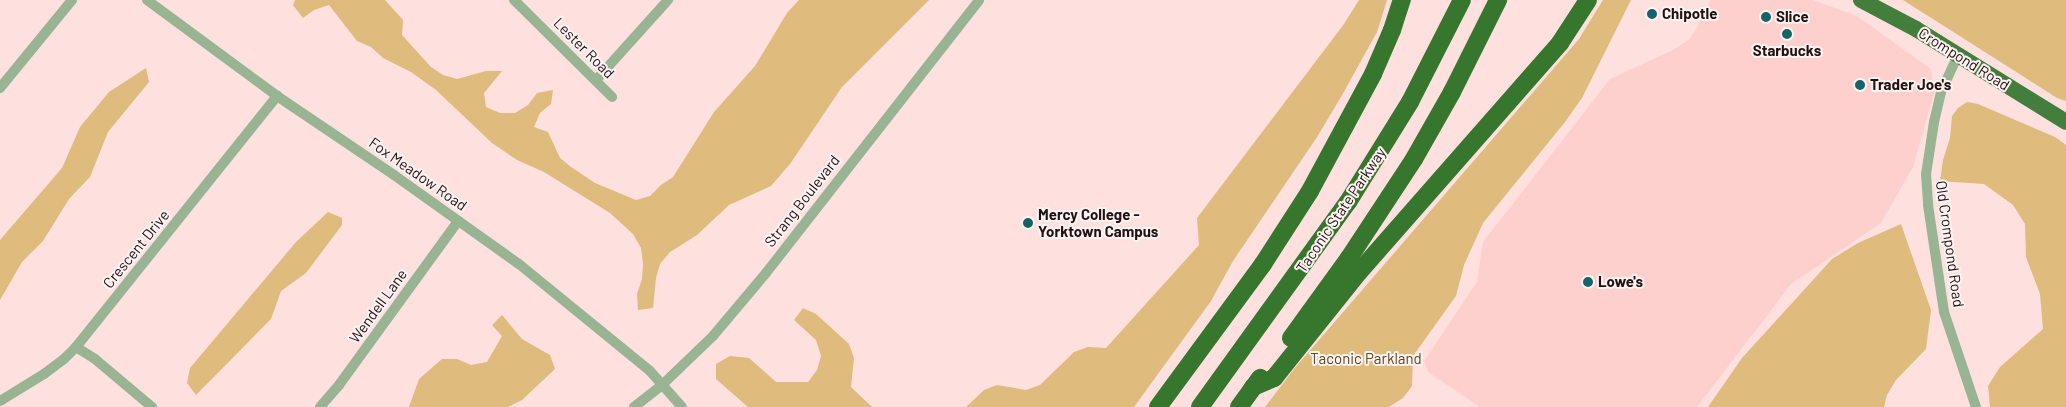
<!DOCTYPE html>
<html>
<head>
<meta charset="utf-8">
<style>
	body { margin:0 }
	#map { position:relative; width:2066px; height:407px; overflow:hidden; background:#fee0df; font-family:Barlow,sans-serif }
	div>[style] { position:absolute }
	.built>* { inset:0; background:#fdcfcd }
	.green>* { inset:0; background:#dfbb7d }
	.minor>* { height:10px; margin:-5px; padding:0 5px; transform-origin:5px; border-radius:5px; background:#98b493 }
	.trunk>* { height:16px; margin:-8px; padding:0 8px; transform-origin:8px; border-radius:8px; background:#447e3c }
	.motorway>* { height:18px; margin:-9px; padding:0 9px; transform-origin:9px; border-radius:9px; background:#36762d }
	.dots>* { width:14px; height:14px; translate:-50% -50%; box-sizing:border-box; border:2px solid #fdf3f2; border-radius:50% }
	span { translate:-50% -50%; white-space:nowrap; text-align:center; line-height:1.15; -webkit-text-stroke:4px #fdf3f2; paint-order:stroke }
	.poi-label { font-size:15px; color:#211111; font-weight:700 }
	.left { translate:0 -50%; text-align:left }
	.street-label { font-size:15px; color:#211111 }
	.park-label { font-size:15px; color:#5c4720 }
</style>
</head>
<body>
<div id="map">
	<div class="built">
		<div style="clip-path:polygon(1710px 0,1813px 0,1857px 16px,1931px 69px,1934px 93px,1913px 167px,1881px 223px,1791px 284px,1697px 407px,1480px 407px,1428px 372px,1424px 361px,1477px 282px,1483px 242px,1610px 79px,1673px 50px,1690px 39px,1705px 13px)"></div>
	</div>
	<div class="green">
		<div style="clip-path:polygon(295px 0,385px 0,403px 20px,402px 35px,431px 67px,443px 75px,457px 79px,486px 71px,502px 71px,484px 93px,486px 107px,500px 113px,515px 113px,528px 105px,537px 93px,553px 90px,551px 104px,540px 113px,534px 127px,548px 132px,560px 158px,571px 167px,595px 183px,636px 200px,650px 196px,661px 185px,673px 177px,714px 112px,755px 66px,787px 13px,799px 0,929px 0,842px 87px,790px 164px,771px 186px,729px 205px,697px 235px,670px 252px,660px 264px,656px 278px,653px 308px,638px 310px,637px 294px,642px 279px,643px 264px,641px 248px,633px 234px,610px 213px,544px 172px,517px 160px,492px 143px,436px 90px,411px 72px,383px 58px,371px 47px,357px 41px,329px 5px,314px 10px,303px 18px,293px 5px)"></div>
		<div style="clip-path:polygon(1359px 0,1387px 0,1377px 32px,1341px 97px,1317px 137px,1233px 261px,1211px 301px,1134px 407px,966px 407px,984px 390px,997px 385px,1026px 390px,1040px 385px,1074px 352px,1088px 347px,1106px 348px,1199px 245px,1197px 218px,1344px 24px)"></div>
		<div style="clip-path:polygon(1603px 0,1631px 0,1582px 98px,1565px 122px,1483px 223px,1464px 265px,1456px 296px,1413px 356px,1412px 386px,1403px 398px,1389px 407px,1265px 407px,1294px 369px,1579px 39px)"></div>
		<div style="clip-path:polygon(1903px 0,2066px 0,2066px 101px,2057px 98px)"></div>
		<div style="clip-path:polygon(146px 68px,149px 82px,108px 132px,90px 177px,69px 199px,43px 241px,22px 262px,0 300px,0 240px,62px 168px,80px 127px,109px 92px)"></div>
		<div style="clip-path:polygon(1967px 102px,1978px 104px,2055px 137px,2066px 145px,2066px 407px,1990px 407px,1988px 386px,2000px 367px,2043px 329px,2040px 294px,2026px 257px,2025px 224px,2013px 205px,1984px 184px,1940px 181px,1943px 160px,1950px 138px,1952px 116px,1958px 108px)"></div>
		<div style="clip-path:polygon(328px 212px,342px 218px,342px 225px,306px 273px,281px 291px,271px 319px,196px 395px,187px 383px,190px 368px,296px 242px)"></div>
		<div style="clip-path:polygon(1901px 224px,1931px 310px,1926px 349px,1896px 380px,1887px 395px,1884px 407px,1708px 407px,1742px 358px,1832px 259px,1858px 243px)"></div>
		<div style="clip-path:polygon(803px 308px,816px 314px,849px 344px,854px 358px,851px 387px,872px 407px,748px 407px,716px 379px,716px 364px,730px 356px,749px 358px,776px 382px,808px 382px,817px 370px,821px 356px,816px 340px,794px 320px)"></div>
		<div style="clip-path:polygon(502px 315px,522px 339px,550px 355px,555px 369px,522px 400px,508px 407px,409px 407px,419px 379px,442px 359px,457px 359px,471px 365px,487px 362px,502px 336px,492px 325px)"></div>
	</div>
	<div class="minor">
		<div style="left:147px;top:0;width:162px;rotate:36.4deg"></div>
		<div style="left:277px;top:96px;width:141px;rotate:34deg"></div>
		<div style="left:394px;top:175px;width:153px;rotate:35.5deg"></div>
		<div style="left:519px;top:264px;width:169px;rotate:39.2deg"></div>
		<div style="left:650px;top:371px;width:48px;rotate:48.4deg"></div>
		<div style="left:514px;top:0;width:138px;rotate:44.7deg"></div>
		<div style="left:1958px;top:55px;width:41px;rotate:114.7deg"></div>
		<div style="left:1941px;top:92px;width:31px;rotate:103deg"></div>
		<div style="left:1934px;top:122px;width:53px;rotate:98.7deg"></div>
		<div style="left:1926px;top:174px;width:31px;rotate:86deg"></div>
		<div style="left:1928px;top:205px;width:108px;rotate:81.5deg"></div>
		<div style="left:1944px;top:312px;width:100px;rotate:71.4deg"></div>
		<div style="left:596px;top:80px;width:108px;rotate:-48deg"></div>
		<div style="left:0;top:88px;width:114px;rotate:-50.7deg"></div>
		<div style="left:76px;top:347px;width:22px;rotate:32deg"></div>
		<div style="left:95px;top:359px;width:75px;rotate:40.1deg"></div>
		<div style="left:0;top:401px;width:52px;rotate:-31.5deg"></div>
		<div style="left:44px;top:374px;width:25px;rotate:-37deg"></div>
		<div style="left:64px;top:359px;width:17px;rotate:-45deg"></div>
		<div style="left:76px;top:347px;width:322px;rotate:-51.3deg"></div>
		<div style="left:320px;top:407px;width:29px;rotate:-49deg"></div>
		<div style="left:339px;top:385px;width:203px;rotate:-54deg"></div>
		<div style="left:634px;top:407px;width:37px;rotate:-38deg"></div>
		<div style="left:663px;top:384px;width:69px;rotate:-43.8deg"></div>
		<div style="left:713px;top:336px;width:82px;rotate:-49.9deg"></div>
		<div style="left:766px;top:273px;width:346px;rotate:-52deg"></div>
	</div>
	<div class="trunk">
		<div style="left:1861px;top:0;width:62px;rotate:27.8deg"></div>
		<div style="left:1916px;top:29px;width:176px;rotate:31.8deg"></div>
	</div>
	<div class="motorway">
		<div style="left:1291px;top:338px;width:99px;rotate:-54.1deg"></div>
		<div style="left:1349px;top:258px;width:118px;rotate:-56.7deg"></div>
		<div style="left:1414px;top:159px;width:77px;rotate:-60.4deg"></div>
		<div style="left:1452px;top:92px;width:103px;rotate:-63.4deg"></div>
		<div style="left:1253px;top:387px;width:23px;rotate:-23deg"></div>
		<div style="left:1274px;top:378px;width:136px;rotate:-51.3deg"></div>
		<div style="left:1359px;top:272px;width:305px;rotate:-48.7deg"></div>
		<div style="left:1560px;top:43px;width:51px;rotate:-56.9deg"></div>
		<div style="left:1158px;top:407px;width:177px;rotate:-53.7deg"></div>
		<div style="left:1263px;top:264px;width:87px;rotate:-57.2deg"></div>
		<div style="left:1310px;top:191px;width:133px;rotate:-61.7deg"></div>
		<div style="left:1373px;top:74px;width:48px;rotate:-66.6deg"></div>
		<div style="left:1392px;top:30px;width:32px;rotate:-72deg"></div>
		<div style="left:1200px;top:407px;width:253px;rotate:-54.2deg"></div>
		<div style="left:1348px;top:202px;width:118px;rotate:-58.2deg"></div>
		<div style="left:1410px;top:102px;width:114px;rotate:-63deg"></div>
		<div style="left:1239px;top:407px;width:36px;rotate:-54deg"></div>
	</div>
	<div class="dots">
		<div style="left:1652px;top:14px;background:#146468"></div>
		<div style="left:1766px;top:17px;background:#146468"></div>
		<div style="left:1787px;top:34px;background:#146468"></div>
		<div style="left:1860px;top:85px;background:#146468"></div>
		<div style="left:1028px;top:223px;background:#146468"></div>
		<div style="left:1588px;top:282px;background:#146468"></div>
	</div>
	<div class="poi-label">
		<span class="left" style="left:1662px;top:14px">Chipotle</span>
		<span class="left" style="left:1776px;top:17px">Slice</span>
		<span style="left:1787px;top:51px">Starbucks</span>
		<span class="left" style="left:1870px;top:85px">Trader Joe's</span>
		<span class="left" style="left:1038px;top:223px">Mercy College -<br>Yorktown Campus</span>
		<span class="left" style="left:1598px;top:282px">Lowe's</span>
	</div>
	<div class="street-label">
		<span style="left:584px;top:48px;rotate:45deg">Lester Road</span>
		<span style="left:1964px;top:59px;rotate:32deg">Crompond Road</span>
		<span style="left:418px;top:174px;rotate:35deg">Fox Meadow Road</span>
		<span style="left:802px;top:201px;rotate:-52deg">Strang Boulevard</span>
		<span style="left:1341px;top:210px;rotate:-56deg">Taconic State Parkway</span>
		<span style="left:1950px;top:244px;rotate:82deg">Old Crompond Road</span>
		<span style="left:136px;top:249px;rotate:-51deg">Crescent Drive</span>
		<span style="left:378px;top:306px;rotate:-54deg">Wendell Lane</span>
	</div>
	<div class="park-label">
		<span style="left:1366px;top:359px">Taconic Parkland</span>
	</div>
</div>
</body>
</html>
